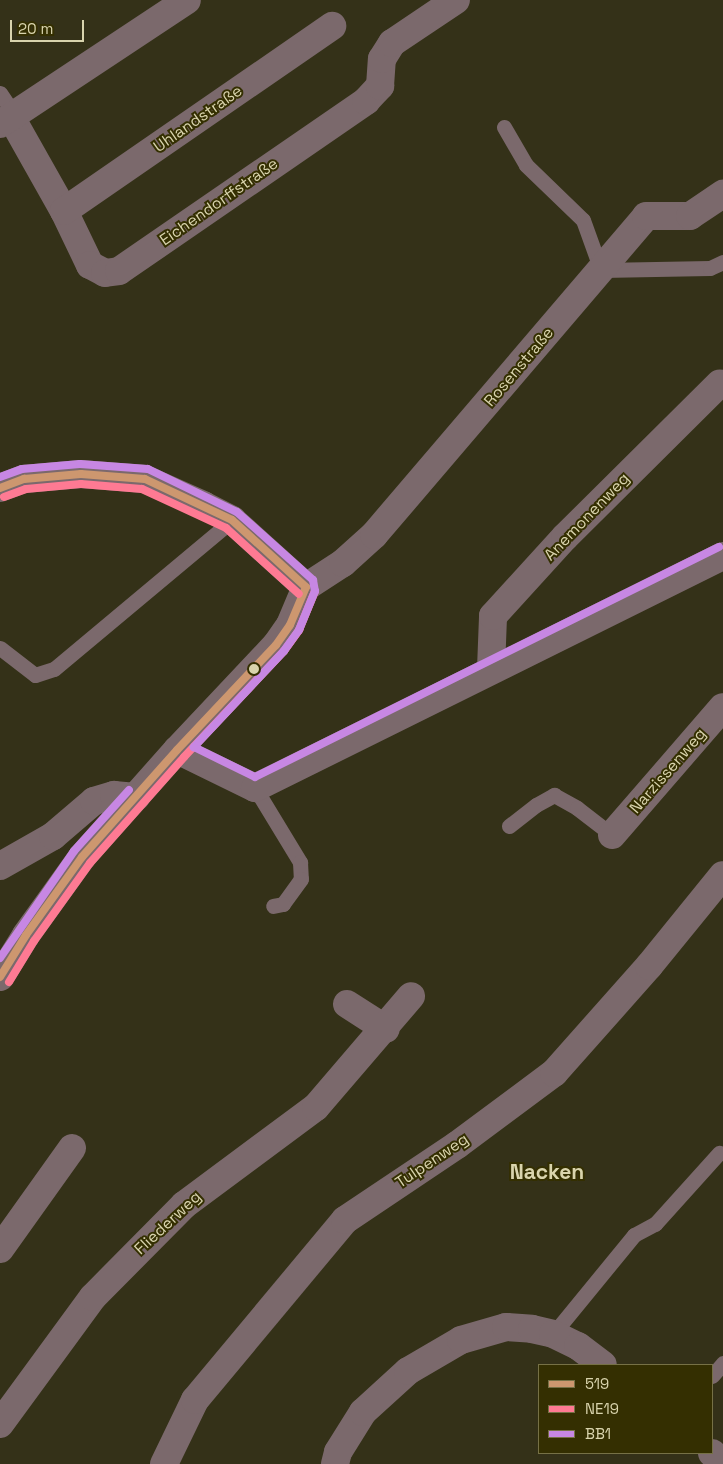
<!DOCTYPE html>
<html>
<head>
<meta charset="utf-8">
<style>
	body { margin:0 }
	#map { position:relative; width:723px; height:1464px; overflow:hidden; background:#343118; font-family:"Space Grotesk",sans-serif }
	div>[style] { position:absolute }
	.service>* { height:15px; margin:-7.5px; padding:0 7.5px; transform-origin:7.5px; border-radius:7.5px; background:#7b696c }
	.minor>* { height:28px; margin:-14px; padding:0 14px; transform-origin:14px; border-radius:14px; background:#7b696c }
	.bus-1>* { height:8px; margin:-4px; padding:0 4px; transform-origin:4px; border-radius:4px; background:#cd976f }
	.bus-2>* { height:8px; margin:-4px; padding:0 4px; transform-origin:4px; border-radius:4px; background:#fe7a93 }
	.bus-3>* { height:8px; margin:-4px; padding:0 4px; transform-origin:4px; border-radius:4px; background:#c787e3 }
	.dots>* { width:14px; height:14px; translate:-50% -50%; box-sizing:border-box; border:2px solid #342f01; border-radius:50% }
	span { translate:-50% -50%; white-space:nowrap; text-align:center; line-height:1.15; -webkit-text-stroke:4px #342f01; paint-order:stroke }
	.street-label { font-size:16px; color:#d9d4ad }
	.district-label { font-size:21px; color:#d9d4ad; font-weight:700 }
	.legend { position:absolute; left:538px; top:1364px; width:175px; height:90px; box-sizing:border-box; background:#342f01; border:1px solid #767146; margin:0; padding:6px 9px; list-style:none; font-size:15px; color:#d9d4ad }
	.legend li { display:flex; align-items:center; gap:10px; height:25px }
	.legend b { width:25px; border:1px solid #767146 }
	.scale { position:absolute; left:10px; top:20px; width:74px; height:22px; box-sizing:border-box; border:2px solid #d9d4ad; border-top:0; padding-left:6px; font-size:15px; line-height:18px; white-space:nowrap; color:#d9d4ad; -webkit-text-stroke:4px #342f01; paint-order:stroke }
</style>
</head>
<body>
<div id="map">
	<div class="service">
		<div style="left:0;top:93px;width:27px;rotate:56deg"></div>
		<div style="left:504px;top:127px;width:44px;rotate:59.9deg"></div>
		<div style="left:526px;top:165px;width:79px;rotate:44deg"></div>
		<div style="left:583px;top:220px;width:53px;rotate:70.2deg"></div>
		<div style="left:601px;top:270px;width:109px;rotate:-1.1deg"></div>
		<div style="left:710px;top:268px;width:14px;rotate:-25deg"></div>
		<div style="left:0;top:648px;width:44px;rotate:37.6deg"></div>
		<div style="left:35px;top:675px;width:20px;rotate:-18deg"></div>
		<div style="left:54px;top:669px;width:232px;rotate:-39.9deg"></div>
		<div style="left:255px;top:788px;width:87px;rotate:58.7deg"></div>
		<div style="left:300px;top:862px;width:17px;rotate:87deg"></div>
		<div style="left:301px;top:879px;width:31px;rotate:126deg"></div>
		<div style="left:283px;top:904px;width:10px;rotate:169deg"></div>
		<div style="left:509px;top:826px;width:34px;rotate:-38deg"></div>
		<div style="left:536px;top:805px;width:21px;rotate:-29deg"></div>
		<div style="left:554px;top:795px;width:26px;rotate:29deg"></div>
		<div style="left:577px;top:808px;width:44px;rotate:37.6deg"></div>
		<div style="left:553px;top:1334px;width:128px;rotate:-50.7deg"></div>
		<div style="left:634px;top:1235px;width:24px;rotate:-28deg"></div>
		<div style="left:655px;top:1224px;width:96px;rotate:-48deg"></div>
		<div style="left:712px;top:1376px;width:17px;rotate:-50deg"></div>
	</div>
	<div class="minor">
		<div style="left:11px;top:117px;width:108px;rotate:60.6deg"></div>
		<div style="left:64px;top:211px;width:60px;rotate:64.3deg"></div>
		<div style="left:90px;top:265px;width:17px;rotate:28deg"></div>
		<div style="left:105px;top:273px;width:14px;rotate:-8deg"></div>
		<div style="left:119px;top:271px;width:300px;rotate:-34.5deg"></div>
		<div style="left:366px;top:101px;width:21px;rotate:-47deg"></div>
		<div style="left:380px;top:86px;width:27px;rotate:-86deg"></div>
		<div style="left:382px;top:59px;width:19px;rotate:-58deg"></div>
		<div style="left:392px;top:43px;width:77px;rotate:-33.9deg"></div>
		<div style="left:0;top:124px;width:224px;rotate:-33.5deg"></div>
		<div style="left:64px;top:211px;width:326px;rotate:-34.6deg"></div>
		<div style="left:0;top:488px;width:26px;rotate:-21deg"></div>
		<div style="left:24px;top:479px;width:57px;rotate:-5deg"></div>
		<div style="left:81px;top:474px;width:64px;rotate:4.5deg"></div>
		<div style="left:145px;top:479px;width:64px;rotate:24.1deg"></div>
		<div style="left:203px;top:505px;width:33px;rotate:27deg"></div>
		<div style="left:232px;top:520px;width:100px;rotate:42.2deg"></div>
		<div style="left:306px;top:587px;width:44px;rotate:-33deg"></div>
		<div style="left:343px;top:563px;width:42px;rotate:-42.1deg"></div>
		<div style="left:374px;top:535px;width:419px;rotate:-49.5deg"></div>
		<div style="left:646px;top:216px;width:44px"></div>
		<div style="left:690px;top:216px;width:40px;rotate:-34deg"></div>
		<div style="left:491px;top:669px;width:53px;rotate:-87.8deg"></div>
		<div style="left:493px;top:616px;width:107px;rotate:-47.7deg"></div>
		<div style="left:565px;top:537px;width:218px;rotate:-44.8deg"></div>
		<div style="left:177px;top:750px;width:87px;rotate:26deg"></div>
		<div style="left:255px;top:788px;width:522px;rotate:-26.37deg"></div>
		<div style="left:612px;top:835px;width:169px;rotate:-49.1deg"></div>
		<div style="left:0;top:866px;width:61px;rotate:-29.5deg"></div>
		<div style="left:53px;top:836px;width:54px;rotate:-40.5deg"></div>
		<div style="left:94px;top:801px;width:21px;rotate:-17deg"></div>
		<div style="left:114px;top:795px;width:22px;rotate:5deg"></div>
		<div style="left:0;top:977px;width:49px;rotate:-58.2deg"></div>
		<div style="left:26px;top:935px;width:96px;rotate:-54.3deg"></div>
		<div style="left:82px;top:857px;width:143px;rotate:-48.4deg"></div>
		<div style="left:177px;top:750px;width:144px;rotate:-46.7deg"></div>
		<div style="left:276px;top:645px;width:24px;rotate:-55deg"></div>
		<div style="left:290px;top:625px;width:41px;rotate:-67.2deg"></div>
		<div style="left:347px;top:1004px;width:46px;rotate:32.7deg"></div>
		<div style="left:0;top:1249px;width:124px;rotate:-54.5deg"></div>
		<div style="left:0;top:1424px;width:157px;rotate:-53.8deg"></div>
		<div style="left:93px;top:1297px;width:129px;rotate:-45.3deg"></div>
		<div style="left:184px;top:1205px;width:164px;rotate:-36.6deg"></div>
		<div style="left:316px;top:1107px;width:146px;rotate:-49.4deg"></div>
		<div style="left:712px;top:1453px;width:14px;rotate:39deg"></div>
		<div style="left:164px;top:1464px;width:71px;rotate:-64.2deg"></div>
		<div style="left:195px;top:1400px;width:234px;rotate:-50.2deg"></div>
		<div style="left:345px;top:1220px;width:135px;rotate:-33.8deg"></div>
		<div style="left:457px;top:1145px;width:121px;rotate:-36.6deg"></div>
		<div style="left:554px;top:1073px;width:143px;rotate:-48.4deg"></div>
		<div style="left:649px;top:966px;width:117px;rotate:-50.9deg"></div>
		<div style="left:335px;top:1464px;width:12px;rotate:-76deg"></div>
		<div style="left:338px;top:1452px;width:47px;rotate:-58deg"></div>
		<div style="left:363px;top:1412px;width:61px;rotate:-42.3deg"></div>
		<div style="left:408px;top:1371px;width:61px;rotate:-30.3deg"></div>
		<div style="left:461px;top:1340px;width:47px;rotate:-16.1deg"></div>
		<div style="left:506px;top:1327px;width:26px;rotate:4deg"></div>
		<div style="left:532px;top:1329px;width:22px;rotate:13deg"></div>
		<div style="left:553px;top:1334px;width:28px;rotate:26deg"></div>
		<div style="left:578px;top:1346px;width:31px;rotate:37deg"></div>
	</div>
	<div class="bus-1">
		<div style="left:0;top:488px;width:26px;rotate:-21deg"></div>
		<div style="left:24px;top:479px;width:57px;rotate:-5deg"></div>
		<div style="left:81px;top:474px;width:64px;rotate:4.5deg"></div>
		<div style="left:145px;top:479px;width:96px;rotate:25.2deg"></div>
		<div style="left:232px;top:520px;width:100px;rotate:42.2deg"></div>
		<div style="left:0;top:977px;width:49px;rotate:-58.2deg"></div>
		<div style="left:26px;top:935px;width:96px;rotate:-54.3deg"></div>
		<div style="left:82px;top:857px;width:143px;rotate:-48.4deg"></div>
		<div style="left:177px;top:750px;width:144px;rotate:-46.7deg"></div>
		<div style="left:276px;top:645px;width:24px;rotate:-55deg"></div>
		<div style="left:290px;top:625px;width:41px;rotate:-67.2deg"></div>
	</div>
	<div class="bus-2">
		<div style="left:4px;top:497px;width:23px;rotate:-20deg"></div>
		<div style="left:26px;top:489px;width:55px;rotate:-5.2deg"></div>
		<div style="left:81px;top:484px;width:61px;rotate:4.7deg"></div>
		<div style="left:142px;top:489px;width:93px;rotate:24.9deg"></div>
		<div style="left:226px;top:528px;width:98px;rotate:42.1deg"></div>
		<div style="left:9px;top:982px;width:48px;rotate:-58.6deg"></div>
		<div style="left:34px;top:941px;width:96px;rotate:-54.3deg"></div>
		<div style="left:90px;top:863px;width:142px;rotate:-48.4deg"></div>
		<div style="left:184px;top:757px;width:146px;rotate:-46.7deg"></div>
		<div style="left:284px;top:651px;width:26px;rotate:-54deg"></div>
		<div style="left:299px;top:630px;width:42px;rotate:-67.7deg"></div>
	</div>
	<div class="bus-3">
		<div style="left:0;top:477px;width:23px;rotate:-20deg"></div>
		<div style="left:22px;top:469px;width:58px;rotate:-4.9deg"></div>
		<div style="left:80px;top:464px;width:68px;rotate:4.2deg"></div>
		<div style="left:148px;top:469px;width:99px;rotate:25.8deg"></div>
		<div style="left:237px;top:512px;width:102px;rotate:41.8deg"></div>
		<div style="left:313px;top:580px;width:11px;rotate:80deg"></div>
		<div style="left:315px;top:591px;width:42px;rotate:112.3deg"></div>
		<div style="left:299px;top:630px;width:26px;rotate:126deg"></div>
		<div style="left:284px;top:651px;width:132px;rotate:133.2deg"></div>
		<div style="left:194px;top:747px;width:68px;rotate:26.2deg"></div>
		<div style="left:255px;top:777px;width:518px;rotate:-26.37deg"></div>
		<div style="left:0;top:958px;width:130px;rotate:-55.3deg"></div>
		<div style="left:74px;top:851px;width:82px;rotate:-48deg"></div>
	</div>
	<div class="dots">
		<div style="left:254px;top:669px;background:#d9d4ad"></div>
	</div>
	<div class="street-label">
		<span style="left:198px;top:119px;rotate:-35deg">Uhlandstraße</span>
		<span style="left:219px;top:202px;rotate:-35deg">Eichendorffstraße</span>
		<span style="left:519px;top:367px;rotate:-50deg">Rosenstraße</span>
		<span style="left:587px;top:517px;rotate:-46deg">Anemonenweg</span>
		<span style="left:668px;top:771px;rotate:-49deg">Narzissenweg</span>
		<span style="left:432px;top:1161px;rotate:-34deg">Tulpenweg</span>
		<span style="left:168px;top:1223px;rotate:-43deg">Fliederweg</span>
	</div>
	<div class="district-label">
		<span style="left:547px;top:1172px">Nacken</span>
	</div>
	<ul class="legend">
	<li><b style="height:6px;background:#cd976f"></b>519</li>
	<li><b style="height:6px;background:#fe7a93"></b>NE19</li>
	<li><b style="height:6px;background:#c787e3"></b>BB1</li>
	</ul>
	<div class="scale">20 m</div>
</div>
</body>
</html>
